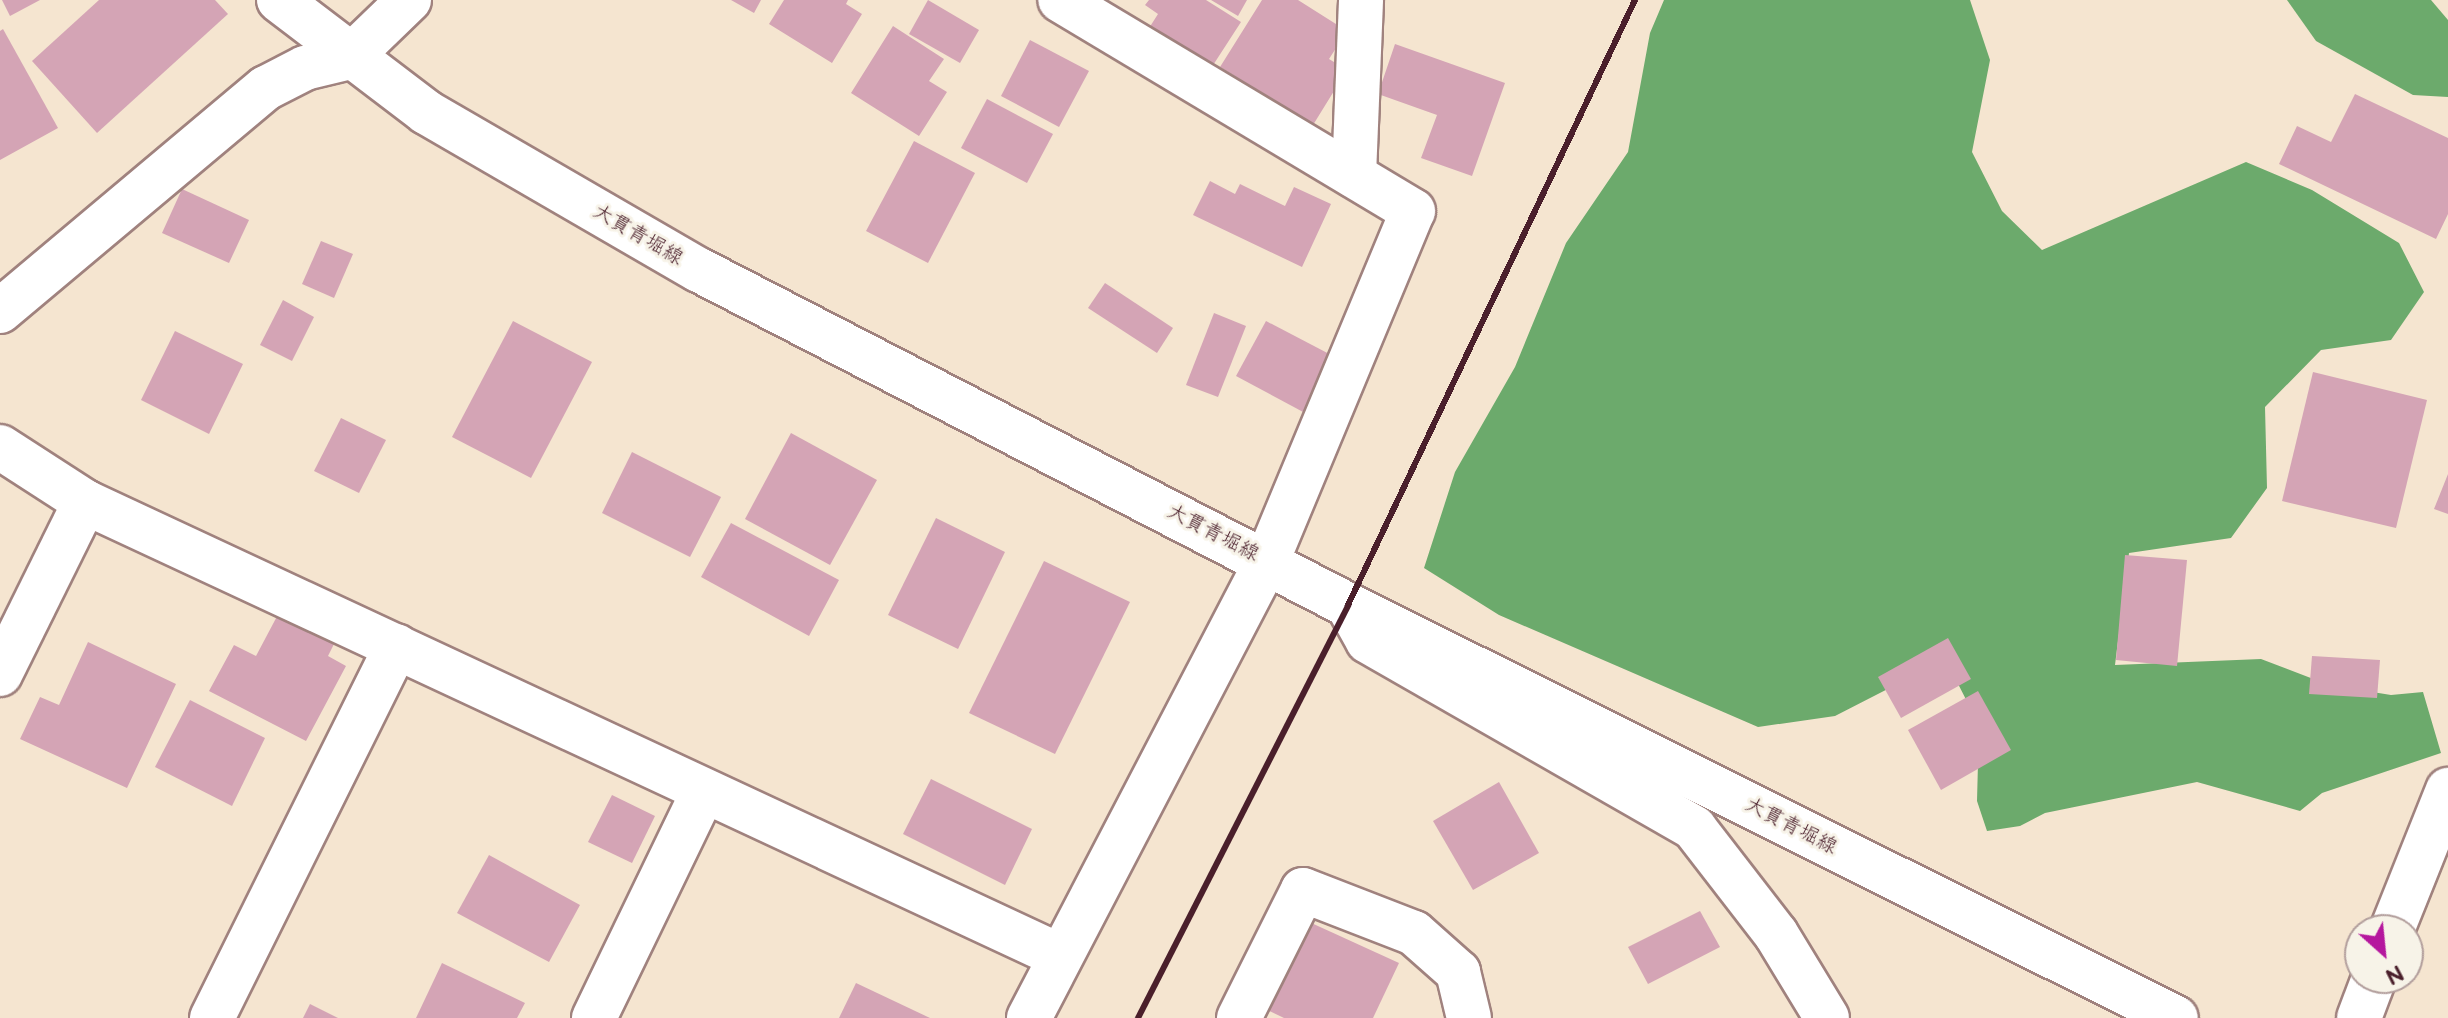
<!DOCTYPE html>
<html>
<head>
<meta charset="utf-8">
<style>
	body { margin:0 }
	#map { position:relative; width:2448px; height:1018px; overflow:hidden; background:#f5e5d0; font-family:"Balsamiq Sans","Klee One",sans-serif }
	div>[style] { position:absolute }
	.forest>* { inset:0; background:#6caa6c }
	.building>* { inset:0; background:#d4a4b5 }
	.roads { filter:drop-shadow(2px 0 #a0827e) drop-shadow(-2px 0 #a0827e) drop-shadow(0 2px #a0827e) drop-shadow(0 -2px #a0827e) }
	.minor>* { height:44px; margin:-22px; padding:0 22px; transform-origin:22px; border-radius:22px; background:#fff }
	.tertiary>* { height:44px; margin:-22px; padding:0 22px; transform-origin:22px; border-radius:22px; background:#fff }
	.secondary>* { height:44px; margin:-22px; padding:0 22px; transform-origin:22px; border-radius:22px; background:#fff }
	.trunk>* { height:44px; margin:-22px; padding:0 22px; transform-origin:22px; border-radius:22px; background:#fff }
	.rail>* { height:6px; margin:-3px; padding:0 3px; transform-origin:3px; border-radius:3px; background:#4a1f2b }
	span { translate:-50% -50%; white-space:nowrap; text-align:center; line-height:1.15; -webkit-text-stroke:6px #f7f3e8; paint-order:stroke }
	.street-label { font-size:20px; color:#4a1f2b }
	.north { position:absolute; left:2344px; top:914px; width:80px; height:80px; box-sizing:border-box; background:#f7f3e8; border:2px solid #b29e9c; border-radius:50%; rotate:153deg; font-size:22px; font-weight:700; line-height:32px; text-align:center; color:#4a1f2b }
	.north::after { content:''; display:block; margin:auto; width:28px; height:36px; background:#b5179e; clip-path:polygon(50% 0,100% 100%,50% 72%,0 100%) }
</style>
</head>
<body>
<div id="map">
	<div class="forest">
		<div style="clip-path:polygon(1664px 0,1970px 0,1990px 60px,1972px 152px,2002px 211px,2042px 250px,2246px 162px,2312px 190px,2399px 243px,2424px 292px,2391px 340px,2321px 350px,2265px 407px,2267px 488px,2231px 538px,2129px 553px,2115px 665px,2261px 659px,2329px 685px,2391px 695px,2423px 692px,2441px 753px,2322px 793px,2300px 811px,2197px 782px,2045px 813px,2020px 826px,1987px 831px,1977px 801px,1979px 725px,1953px 674px,1915px 675px,1835px 716px,1758px 727px,1499px 615px,1424px 568px,1455px 472px,1515px 367px,1566px 243px,1628px 152px,1650px 33px)"></div>
		<div style="clip-path:polygon(2287px 0,2431px 0,2448px 20px,2448px 97px,2413px 95px,2316px 41px)"></div>
	</div>
	<div class="building">
		<div style="clip-path:polygon(2px 0,40px 0,10px 16px)"></div>
		<div style="clip-path:polygon(99px 0,215px 0,228px 14px,97px 133px,32px 61px)"></div>
		<div style="clip-path:polygon(731px 0,761px 0,754px 13px)"></div>
		<div style="clip-path:polygon(784px 0,848px 0,846px 4px,862px 14px,832px 63px,769px 24px)"></div>
		<div style="clip-path:polygon(928px 0,979px 30px,960px 63px,909px 34px)"></div>
		<div style="clip-path:polygon(1149px 0,1206px 0,1241px 22px,1206px 76px,1144px 36px,1158px 14px,1145px 5px)"></div>
		<div style="clip-path:polygon(1211px 0,1247px 0,1238px 16px)"></div>
		<div style="clip-path:polygon(1262px 0,1298px 0,1347px 31px,1329px 59px,1347px 70px,1313px 125px,1220px 67px)"></div>
		<div style="clip-path:polygon(893px 26px,944px 59px,929px 81px,947px 92px,919px 136px,851px 93px)"></div>
		<div style="clip-path:polygon(3px 29px,58px 128px,0 160px,0 31px)"></div>
		<div style="clip-path:polygon(1030px 40px,1089px 71px,1059px 127px,1001px 96px)"></div>
		<div style="clip-path:polygon(1395px 44px,1505px 83px,1472px 176px,1421px 158px,1437px 115px,1378px 94px)"></div>
		<div style="clip-path:polygon(2355px 94px,2448px 138px,2448px 214px,2436px 239px,2279px 164px,2297px 126px,2331px 142px)"></div>
		<div style="clip-path:polygon(987px 99px,1053px 134px,1027px 183px,961px 148px)"></div>
		<div style="clip-path:polygon(914px 141px,975px 173px,928px 263px,866px 231px)"></div>
		<div style="clip-path:polygon(1210px 181px,1235px 194px,1240px 184px,1285px 206px,1294px 187px,1331px 204px,1302px 267px,1193px 215px)"></div>
		<div style="clip-path:polygon(182px 189px,249px 220px,229px 263px,162px 233px)"></div>
		<div style="clip-path:polygon(321px 241px,353px 254px,334px 298px,302px 284px)"></div>
		<div style="clip-path:polygon(1105px 283px,1173px 328px,1157px 353px,1088px 308px)"></div>
		<div style="clip-path:polygon(283px 300px,314px 317px,292px 361px,260px 345px)"></div>
		<div style="clip-path:polygon(1214px 313px,1246px 326px,1218px 397px,1186px 385px)"></div>
		<div style="clip-path:polygon(513px 321px,592px 362px,531px 478px,452px 437px)"></div>
		<div style="clip-path:polygon(1266px 321px,1335px 357px,1305px 413px,1236px 376px)"></div>
		<div style="clip-path:polygon(175px 331px,243px 364px,209px 434px,141px 400px)"></div>
		<div style="clip-path:polygon(2313px 372px,2427px 400px,2396px 528px,2282px 501px)"></div>
		<div style="clip-path:polygon(341px 418px,386px 440px,359px 493px,314px 471px)"></div>
		<div style="clip-path:polygon(791px 433px,877px 480px,830px 565px,745px 519px)"></div>
		<div style="clip-path:polygon(632px 452px,721px 497px,690px 557px,602px 513px)"></div>
		<div style="clip-path:polygon(2448px 474px,2448px 514px,2434px 509px)"></div>
		<div style="clip-path:polygon(936px 518px,1005px 552px,958px 649px,888px 615px)"></div>
		<div style="clip-path:polygon(731px 523px,839px 580px,809px 636px,701px 577px)"></div>
		<div style="clip-path:polygon(2125px 555px,2187px 560px,2177px 666px,2116px 660px)"></div>
		<div style="clip-path:polygon(1044px 561px,1130px 602px,1055px 754px,969px 713px)"></div>
		<div style="clip-path:polygon(283px 605px,339px 634px,328px 656px,346px 666px,306px 741px,209px 691px,234px 645px,256px 656px)"></div>
		<div style="clip-path:polygon(1948px 638px,1971px 679px,1901px 718px,1878px 677px)"></div>
		<div style="clip-path:polygon(88px 642px,176px 684px,127px 788px,20px 739px,40px 697px,59px 705px)"></div>
		<div style="clip-path:polygon(2312px 656px,2380px 660px,2377px 698px,2309px 694px)"></div>
		<div style="clip-path:polygon(1978px 691px,2011px 750px,1941px 790px,1908px 730px)"></div>
		<div style="clip-path:polygon(190px 700px,265px 738px,232px 806px,155px 767px)"></div>
		<div style="clip-path:polygon(931px 779px,1032px 829px,1005px 885px,903px 834px)"></div>
		<div style="clip-path:polygon(1499px 782px,1539px 853px,1473px 890px,1433px 821px)"></div>
		<div style="clip-path:polygon(612px 795px,655px 816px,632px 863px,588px 842px)"></div>
		<div style="clip-path:polygon(489px 855px,580px 905px,549px 962px,457px 913px)"></div>
		<div style="clip-path:polygon(1700px 911px,1720px 947px,1648px 984px,1628px 947px)"></div>
		<div style="clip-path:polygon(1307px 921px,1399px 963px,1373px 1018px,1284px 1018px,1265px 1009px)"></div>
		<div style="clip-path:polygon(442px 963px,525px 1003px,517px 1018px,416px 1018px)"></div>
		<div style="clip-path:polygon(856px 983px,930px 1018px,839px 1018px)"></div>
		<div style="clip-path:polygon(310px 1004px,338px 1018px,303px 1018px)"></div>
	</div>
	<div class="roads">
		<div class="minor">
			<div style="left:1354px;top:175px;width:175px;rotate:-87.7deg"></div>
			<div style="left:0;top:311px;width:347px;rotate:-40deg"></div>
			<div style="left:266px;top:88px;width:44px;rotate:-27.1deg"></div>
			<div style="left:305px;top:68px;width:46px;rotate:-13.7deg"></div>
			<div style="left:350px;top:57px;width:82px;rotate:-44deg"></div>
			<div style="left:0;top:447px;width:101px;rotate:32.9deg"></div>
			<div style="left:85px;top:502px;width:1073px;rotate:24.97deg"></div>
			<div style="left:0;top:674px;width:192px;rotate:-63.7deg"></div>
			<div style="left:212px;top:1018px;width:415px;rotate:-63.6deg"></div>
			<div style="left:594px;top:1018px;width:250px;rotate:-64.2deg"></div>
			<div style="left:1029px;top:1018px;width:515px;rotate:-62.49deg"></div>
			<div style="left:1267px;top:561px;width:379px;rotate:-67.4deg"></div>
			<div style="left:1413px;top:211px;width:411px;rotate:-149.1deg"></div>
			<div style="left:1239px;top:1018px;width:143px;rotate:-63.4deg"></div>
			<div style="left:1303px;top:890px;width:119px;rotate:21.2deg"></div>
			<div style="left:1414px;top:933px;width:59px;rotate:41.6deg"></div>
			<div style="left:1458px;top:972px;width:47px;rotate:76.6deg"></div>
		</div>
		<div class="tertiary">
			<div style="left:1348px;top:605px;width:41px;rotate:60.9deg"></div>
			<div style="left:1368px;top:641px;width:376px;rotate:29.8deg"></div>
			<div style="left:1694px;top:828px;width:134px;rotate:52.3deg"></div>
			<div style="left:1776px;top:934px;width:98px;rotate:58.7deg"></div>
		</div>
		<div class="secondary">
			<div style="left:279px;top:0;width:185px;rotate:37.3deg"></div>
			<div style="left:426px;top:112px;width:315px;rotate:30.1deg"></div>
			<div style="left:699px;top:270px;width:730px;rotate:27.3deg"></div>
			<div style="left:1348px;top:605px;width:925px;rotate:26.51deg"></div>
		</div>
		<div class="trunk">
			<div style="left:2392px;top:930px;width:151px;rotate:-68.2deg"></div>
			<div style="left:2359px;top:1018px;width:43px;rotate:-69.4deg"></div>
		</div>
	</div>
	<div class="rail">
		<div style="left:1138px;top:1018px;width:463px;rotate:-63deg"></div>
		<div style="left:1348px;top:605px;width:670px;rotate:-64.62deg"></div>
	</div>
	<div class="street-label">
		<span style="left:638px;top:235px;rotate:30deg">大貫青堀線</span>
		<span style="left:1213px;top:533px;rotate:27deg">大貫青堀線</span>
		<span style="left:1791px;top:826px;rotate:27deg">大貫青堀線</span>
	</div>
	<div class="north">N</div>
</div>
</body>
</html>
